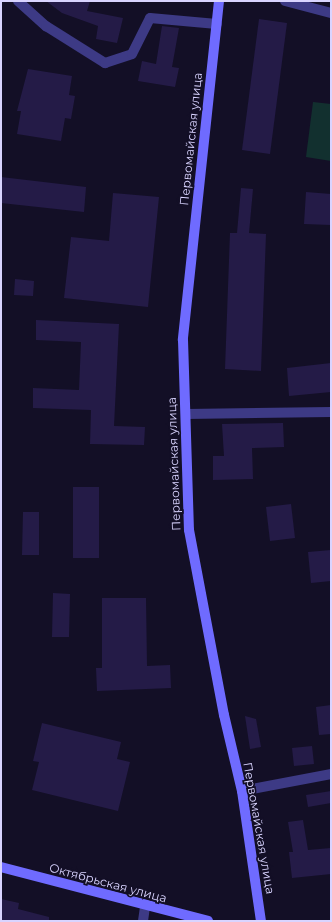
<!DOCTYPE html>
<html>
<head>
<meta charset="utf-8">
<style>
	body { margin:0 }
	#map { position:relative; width:332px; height:922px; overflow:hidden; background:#130f26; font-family:Montserrat,sans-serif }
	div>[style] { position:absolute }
	.green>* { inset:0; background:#12302f }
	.building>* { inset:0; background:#241b47 }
	.street>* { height:10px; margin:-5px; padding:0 5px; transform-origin:5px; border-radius:5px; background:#3d3a85 }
	.secondary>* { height:10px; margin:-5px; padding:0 5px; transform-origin:5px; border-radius:5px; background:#6f6bff }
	span { translate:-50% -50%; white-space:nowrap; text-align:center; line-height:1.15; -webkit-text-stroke:3.5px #130f26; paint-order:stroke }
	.street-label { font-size:12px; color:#d9d4ff }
	.frame { position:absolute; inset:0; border:2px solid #d9d4ff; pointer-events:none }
</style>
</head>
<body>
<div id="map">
	<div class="green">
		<div style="clip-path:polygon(313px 102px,331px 104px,331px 161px,306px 157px)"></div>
	</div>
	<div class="building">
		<div style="clip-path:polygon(46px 1px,90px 1px,87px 11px,123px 18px,117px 43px,96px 39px,98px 26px,62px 13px)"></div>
		<div style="clip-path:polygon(259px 19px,287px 23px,270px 154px,242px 150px)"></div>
		<div style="clip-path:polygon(162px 26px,179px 28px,172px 67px,179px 68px,175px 87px,138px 81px,142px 61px,156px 64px)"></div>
		<div style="clip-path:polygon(28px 69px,72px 76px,69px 95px,75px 96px,71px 119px,65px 118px,61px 141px,17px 134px,21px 111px,17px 111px)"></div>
		<div style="clip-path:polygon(1px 177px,86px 187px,84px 212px,1px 203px)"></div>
		<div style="clip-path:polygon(241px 188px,253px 189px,249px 233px,266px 234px,261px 371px,225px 369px,230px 233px,237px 233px)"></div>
		<div style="clip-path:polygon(306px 192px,331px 194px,331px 225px,304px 224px)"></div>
		<div style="clip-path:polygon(113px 193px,159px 197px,148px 307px,64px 298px,71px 237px,109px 241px)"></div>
		<div style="clip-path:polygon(15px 279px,34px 281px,33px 296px,14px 295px)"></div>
		<div style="clip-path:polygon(36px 320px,119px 324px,114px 426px,145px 427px,144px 445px,90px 444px,91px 410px,33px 408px,33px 388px,79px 390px,81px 342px,36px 340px)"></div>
		<div style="clip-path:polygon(331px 363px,331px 392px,289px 396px,287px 368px)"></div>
		<div style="clip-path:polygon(283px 423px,284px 447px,252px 448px,253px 479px,213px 480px,213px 456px,224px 456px,222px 424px)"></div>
		<div style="clip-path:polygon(73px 487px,99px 487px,99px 558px,73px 558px)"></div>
		<div style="clip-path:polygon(291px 504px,295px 538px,270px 541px,266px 507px)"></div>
		<div style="clip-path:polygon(23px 512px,39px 512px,39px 555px,22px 555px)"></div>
		<div style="clip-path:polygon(331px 550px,331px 581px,311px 583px,308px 552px)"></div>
		<div style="clip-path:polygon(53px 593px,70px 594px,69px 637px,52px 637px)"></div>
		<div style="clip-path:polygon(102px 598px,146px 598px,147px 666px,170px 665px,171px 688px,97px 691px,96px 668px,102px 668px)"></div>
		<div style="clip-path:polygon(331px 705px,331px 734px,319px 735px,316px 707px)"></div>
		<div style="clip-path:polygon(245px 716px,256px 719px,261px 747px,250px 749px)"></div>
		<div style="clip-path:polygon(42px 723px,121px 742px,117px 759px,130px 762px,118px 811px,32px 790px,39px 762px,33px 761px)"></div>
		<div style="clip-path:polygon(312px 746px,314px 764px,294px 766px,292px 748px)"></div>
		<div style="clip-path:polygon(331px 791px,331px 803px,308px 807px,306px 795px)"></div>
		<div style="clip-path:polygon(303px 820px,308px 850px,331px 848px,331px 874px,292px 878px,289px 852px,293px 852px,288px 822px)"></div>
		<div style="clip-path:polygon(1px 899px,19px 903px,18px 909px,49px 917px,49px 921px,1px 921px)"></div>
	</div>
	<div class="street">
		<div style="left:18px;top:1px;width:38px;rotate:42deg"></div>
		<div style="left:46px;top:26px;width:70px;rotate:32.1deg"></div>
		<div style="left:105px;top:63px;width:28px;rotate:-18deg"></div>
		<div style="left:132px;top:54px;width:40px;rotate:-63.4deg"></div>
		<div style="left:150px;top:18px;width:67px;rotate:5.1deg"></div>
		<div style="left:285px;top:1px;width:48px;rotate:14.6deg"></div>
		<div style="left:186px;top:414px;width:145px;rotate:-0.8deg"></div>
		<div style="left:242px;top:791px;width:91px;rotate:-10.8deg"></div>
		<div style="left:143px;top:921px;width:14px;rotate:-82deg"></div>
	</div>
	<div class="secondary">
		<div style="left:219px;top:1px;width:341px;rotate:96.1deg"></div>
		<div style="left:183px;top:340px;width:190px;rotate:88.2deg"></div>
		<div style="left:189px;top:530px;width:188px;rotate:79.3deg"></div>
		<div style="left:224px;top:715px;width:78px;rotate:76.7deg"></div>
		<div style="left:242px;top:791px;width:131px;rotate:81.7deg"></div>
		<div style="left:1px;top:867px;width:214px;rotate:14.6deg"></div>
	</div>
	<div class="street-label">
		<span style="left:191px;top:139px;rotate:-84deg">Первомайская улица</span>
		<span style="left:174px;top:464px;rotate:-92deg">Первомайская улица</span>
		<span style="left:259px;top:828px;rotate:80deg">Первомайская улица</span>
		<span style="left:108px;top:883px;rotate:15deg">Октябрьская улица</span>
	</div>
	<div class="frame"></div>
</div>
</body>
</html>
